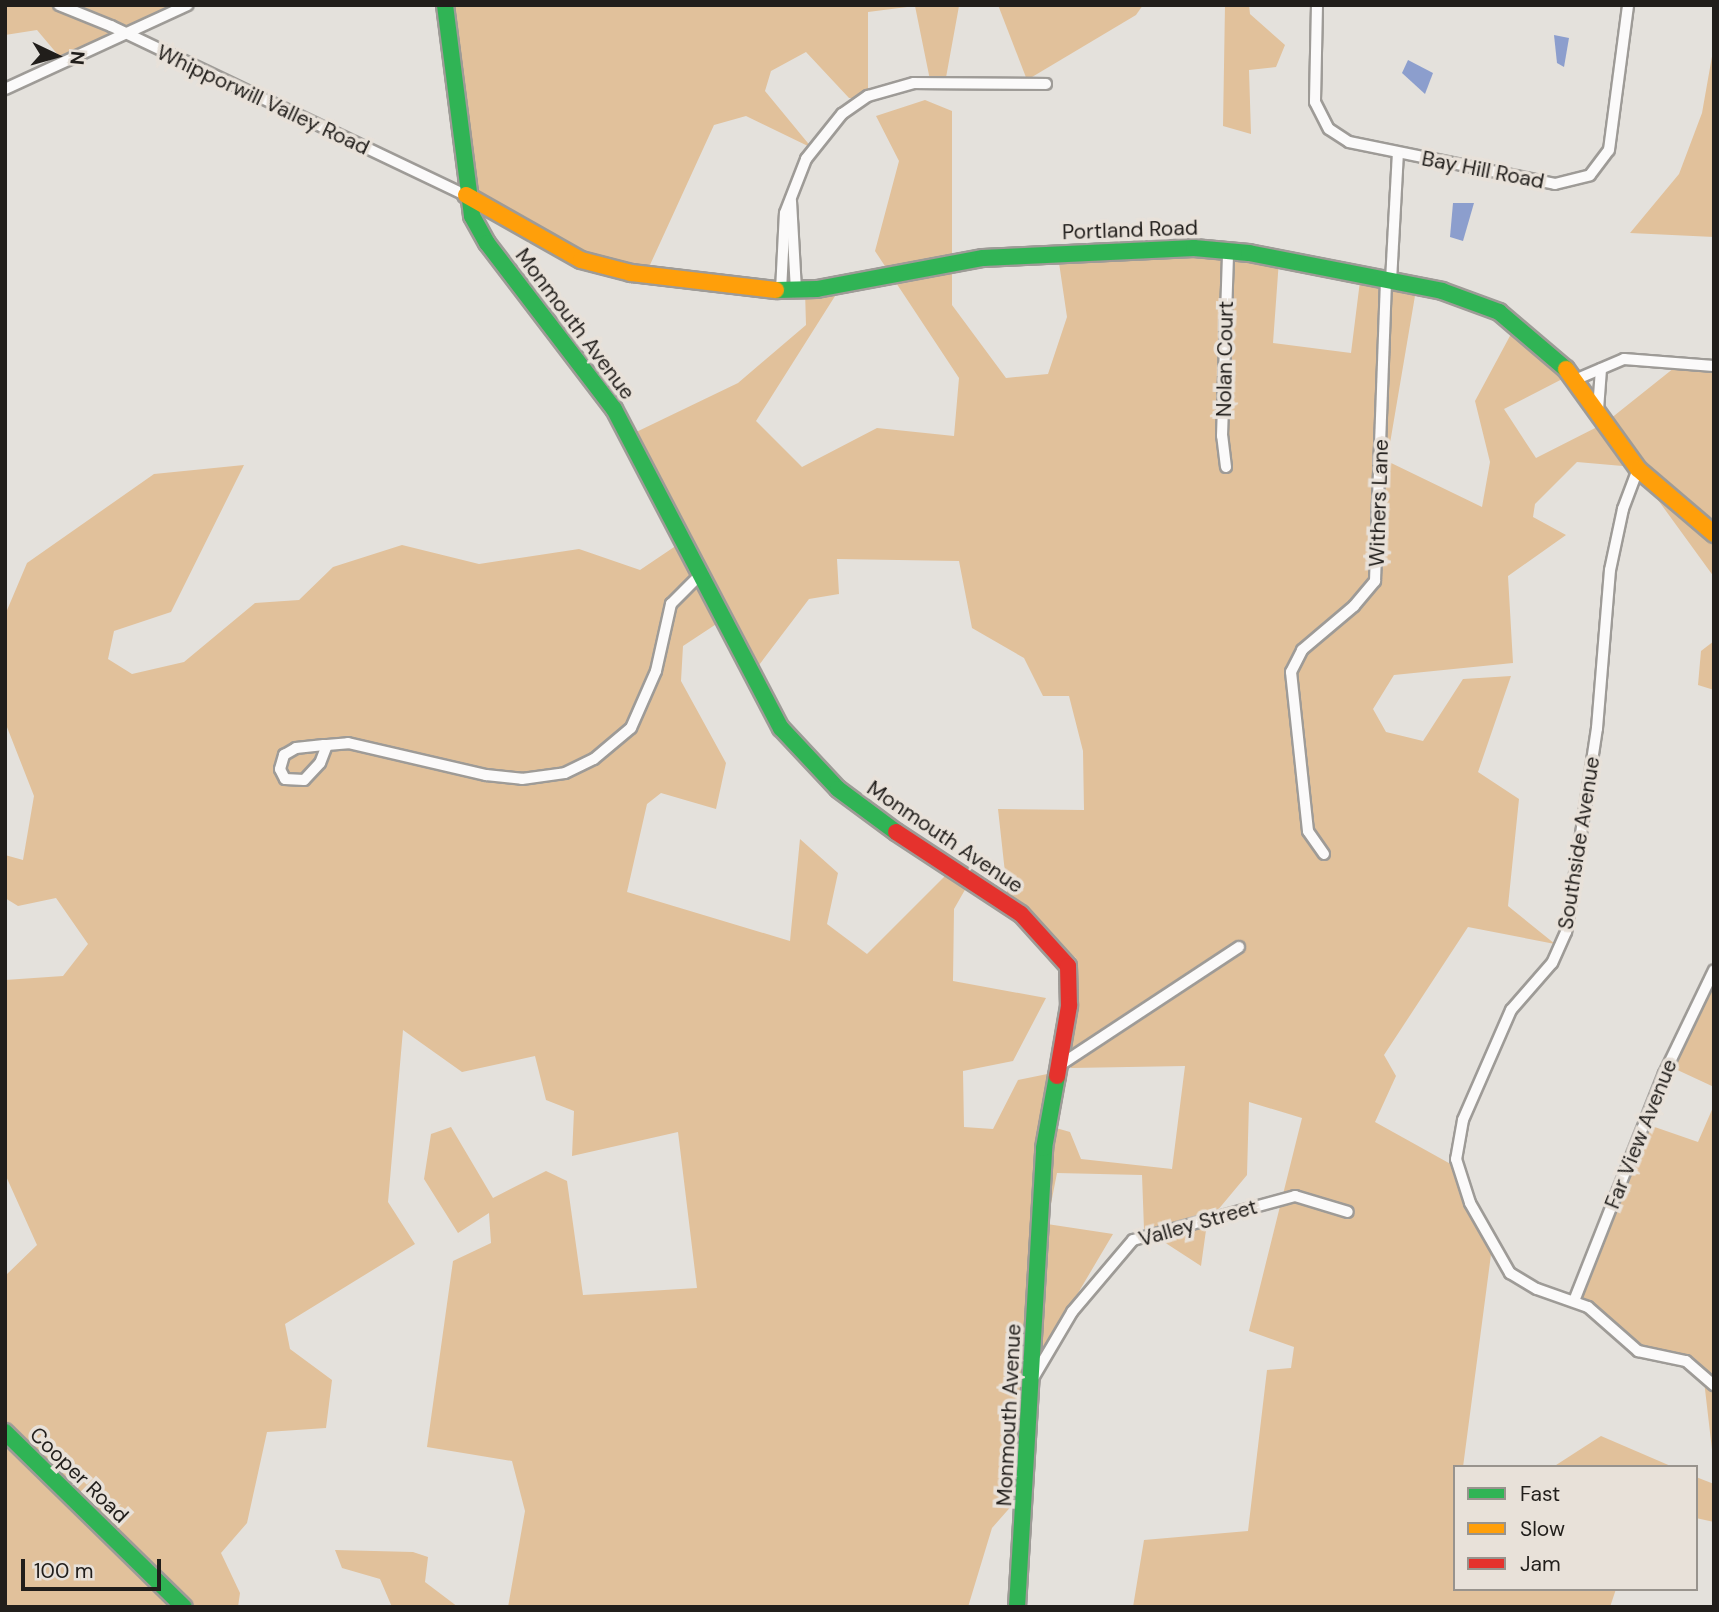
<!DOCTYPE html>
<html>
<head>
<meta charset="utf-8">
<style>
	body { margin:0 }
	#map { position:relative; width:1719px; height:1612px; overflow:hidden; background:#e4e1dc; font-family:"DM Sans",sans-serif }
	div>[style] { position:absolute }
	.green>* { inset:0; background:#e1c19b }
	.water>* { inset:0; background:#8c9ecd }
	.roads { filter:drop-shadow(2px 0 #9e9b97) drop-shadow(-2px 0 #9e9b97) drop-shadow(0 2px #9e9b97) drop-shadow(0 -2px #9e9b97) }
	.street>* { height:10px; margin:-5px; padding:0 5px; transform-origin:5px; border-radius:5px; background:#fbfafa }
	.fast>* { height:16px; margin:-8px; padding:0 8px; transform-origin:8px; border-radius:8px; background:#30b455 }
	.slow>* { height:16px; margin:-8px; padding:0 8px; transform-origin:8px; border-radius:8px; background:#ff9f0a }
	.jam>* { height:16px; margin:-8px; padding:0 8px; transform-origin:8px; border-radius:8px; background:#e5322d }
	span { translate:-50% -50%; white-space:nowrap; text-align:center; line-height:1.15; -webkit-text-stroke:7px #e8e1d9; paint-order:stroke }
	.street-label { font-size:21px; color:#211e1b }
	.frame { position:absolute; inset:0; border:7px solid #211e1b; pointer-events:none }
	.legend { position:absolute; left:1453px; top:1465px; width:245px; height:126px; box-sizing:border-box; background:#e8e1d9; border:2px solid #98938d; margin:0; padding:9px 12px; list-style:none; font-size:21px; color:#211e1b }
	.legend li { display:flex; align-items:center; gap:14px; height:35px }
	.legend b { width:35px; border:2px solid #98938d }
	.north { position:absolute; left:21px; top:21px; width:70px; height:70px; -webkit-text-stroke:5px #e8e1d9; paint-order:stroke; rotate:95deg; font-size:19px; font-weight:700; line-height:28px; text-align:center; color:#211e1b }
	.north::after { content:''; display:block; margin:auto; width:24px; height:32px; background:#211e1b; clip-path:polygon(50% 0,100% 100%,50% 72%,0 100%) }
	.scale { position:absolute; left:21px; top:1559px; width:140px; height:32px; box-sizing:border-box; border:4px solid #211e1b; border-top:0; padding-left:9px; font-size:21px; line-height:24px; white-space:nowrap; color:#211e1b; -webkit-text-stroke:5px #e8e1d9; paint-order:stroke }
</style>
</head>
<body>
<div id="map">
	<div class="green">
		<div style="clip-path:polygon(5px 5px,168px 5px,173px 14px,64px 62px,37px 30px,5px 35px)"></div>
		<div style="clip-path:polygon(445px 5px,963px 5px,959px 6px,945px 83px,930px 80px,915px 6px,868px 12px,868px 98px,849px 98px,806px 52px,771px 71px,765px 91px,812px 148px,746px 116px,714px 125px,644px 278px,571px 260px,470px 194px)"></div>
		<div style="clip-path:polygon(998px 5px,1143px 5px,1136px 15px,1027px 80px)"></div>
		<div style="clip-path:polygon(1225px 5px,1249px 5px,1250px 14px,1285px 45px,1276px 67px,1249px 70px,1251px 134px,1223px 126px)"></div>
		<div style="clip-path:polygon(1714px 45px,1714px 237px,1630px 233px,1679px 174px,1702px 113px)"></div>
		<div style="clip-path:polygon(evenodd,925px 100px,952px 111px,952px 305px,1006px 378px,1048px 374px,1067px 317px,1058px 256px,1216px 247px,1279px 260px,1273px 343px,1351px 353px,1361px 273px,1417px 284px,1387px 461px,1482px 507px,1490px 462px,1475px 401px,1518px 321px,1572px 374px,1504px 409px,1536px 458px,1605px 423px,1679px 364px,1714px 368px,1714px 577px,1634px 467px,1577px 462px,1535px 504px,1533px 517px,1566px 535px,1508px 576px,1513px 663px,1394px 675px,1373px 709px,1386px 732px,1423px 741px,1463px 679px,1511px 676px,1478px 772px,1519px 799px,1508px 906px,1555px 944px,1468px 927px,1384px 1055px,1396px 1076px,1375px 1122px,1456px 1167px,1492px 1247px,1463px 1467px,1455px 1467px,1455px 1589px,1616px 1589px,1610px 1607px,1133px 1607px,1144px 1540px,1248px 1531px,1267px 1370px,1291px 1368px,1294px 1347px,1249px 1331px,1302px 1118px,1249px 1102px,1247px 1175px,1207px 1223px,1201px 1266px,1144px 1229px,1142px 1175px,1057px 1173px,1047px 1224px,1113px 1234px,1033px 1369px,1028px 1487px,992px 1528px,968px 1607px,508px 1607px,525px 1511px,512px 1461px,427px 1447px,453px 1261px,491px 1243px,489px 1213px,458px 1233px,424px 1179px,431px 1134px,451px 1127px,493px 1198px,546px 1171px,567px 1181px,583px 1295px,697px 1288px,678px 1132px,572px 1156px,574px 1111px,546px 1100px,535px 1056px,462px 1072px,403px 1030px,388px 1202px,415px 1244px,285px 1324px,290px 1349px,332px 1380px,326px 1428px,267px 1432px,247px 1523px,221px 1553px,240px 1593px,238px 1607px,5px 1607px,5px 1276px,37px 1245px,5px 1174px,5px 980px,63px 976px,88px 944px,56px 898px,18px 906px,5px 898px,5px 855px,23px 860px,34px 796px,5px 722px,5px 615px,27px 563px,154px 474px,244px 465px,171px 612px,114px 631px,108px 659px,132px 674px,184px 662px,255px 603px,299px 600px,333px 567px,402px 545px,479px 564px,579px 549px,640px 570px,683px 541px,630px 435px,738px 383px,806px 325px,805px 291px,842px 285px,756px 421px,802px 467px,877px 428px,954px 436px,959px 378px,875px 251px,899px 161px,876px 116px,925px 100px,837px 559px,959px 561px,972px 628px,1024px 658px,1043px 696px,1069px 696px,1083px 751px,1084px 810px,998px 809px,1009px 909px,1076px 958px,1071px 1068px,1185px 1066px,1172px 1169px,1081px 1159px,1070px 1132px,1049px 1126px,1057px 1072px,1018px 1080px,993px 1129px,964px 1127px,963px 1071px,1013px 1061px,1046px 998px,953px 981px,954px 909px,970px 881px,952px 869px,867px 954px,827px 924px,838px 873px,800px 839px,790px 941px,627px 892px,647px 804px,661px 793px,716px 809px,726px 763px,681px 681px,683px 646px,724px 619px,753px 673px,809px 599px,839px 594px,837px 559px)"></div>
		<div style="clip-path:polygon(1714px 641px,1714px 690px,1698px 685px,1701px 651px)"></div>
		<div style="clip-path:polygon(1714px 976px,1714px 1087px,1671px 1067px)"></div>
		<div style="clip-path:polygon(1714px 1105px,1714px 1467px,1703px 1372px,1628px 1347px,1577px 1305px,1646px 1124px,1698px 1142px)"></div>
		<div style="clip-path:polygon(1601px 1436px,1673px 1467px,1553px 1467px)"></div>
		<div style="clip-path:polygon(1696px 1477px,1714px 1484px,1714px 1522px,1696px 1518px)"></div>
		<div style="clip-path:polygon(335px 1550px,413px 1552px,428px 1557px,425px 1582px,458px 1607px,392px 1607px,380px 1579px,342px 1568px)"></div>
	</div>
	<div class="water">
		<div style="clip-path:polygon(1554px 35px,1569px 38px,1564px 67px,1557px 63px)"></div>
		<div style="clip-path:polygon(1408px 60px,1433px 73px,1425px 94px,1402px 73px)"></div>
		<div style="clip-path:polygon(1453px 203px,1474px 203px,1463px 241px,1450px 237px)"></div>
	</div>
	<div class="roads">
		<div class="street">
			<div style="left:59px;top:5px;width:56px;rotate:22deg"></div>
			<div style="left:111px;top:26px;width:393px;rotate:25.5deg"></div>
			<div style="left:1317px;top:5px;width:97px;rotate:91.2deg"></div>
			<div style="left:1315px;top:102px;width:30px;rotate:63deg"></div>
			<div style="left:1329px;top:129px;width:24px;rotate:33deg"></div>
			<div style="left:1349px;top:142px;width:210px;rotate:11.5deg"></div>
			<div style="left:1555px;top:184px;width:36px;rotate:-14deg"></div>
			<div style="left:1590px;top:175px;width:31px;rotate:-53deg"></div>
			<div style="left:1609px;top:150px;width:146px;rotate:-82.5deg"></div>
			<div style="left:5px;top:89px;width:201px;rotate:-24.7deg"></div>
			<div style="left:791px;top:201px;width:89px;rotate:86.8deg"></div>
			<div style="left:1391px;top:281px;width:128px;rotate:-86.9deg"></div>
			<div style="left:781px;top:291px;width:78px;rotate:-87.1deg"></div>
			<div style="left:785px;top:213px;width:58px;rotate:-68.7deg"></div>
			<div style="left:806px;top:159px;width:58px;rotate:-51.3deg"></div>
			<div style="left:842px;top:114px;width:32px;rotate:-35deg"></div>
			<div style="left:868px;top:96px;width:48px;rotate:-15.8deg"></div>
			<div style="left:914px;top:83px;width:132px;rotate:0.4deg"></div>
			<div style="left:1577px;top:379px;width:51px;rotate:-23.1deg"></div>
			<div style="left:1624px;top:359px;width:90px;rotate:4.4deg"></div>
			<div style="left:1598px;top:410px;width:41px;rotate:-85.8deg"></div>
			<div style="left:1226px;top:467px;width:31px;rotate:-97deg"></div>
			<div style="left:1222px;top:436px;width:185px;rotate:-88.1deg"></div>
			<div style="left:1638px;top:469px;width:43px;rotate:110.6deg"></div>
			<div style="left:1623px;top:509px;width:62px;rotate:102deg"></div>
			<div style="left:1610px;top:570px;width:159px;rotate:94.7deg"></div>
			<div style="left:1597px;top:728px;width:206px;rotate:98.6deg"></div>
			<div style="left:1566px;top:932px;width:34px;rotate:114deg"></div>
			<div style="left:1552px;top:963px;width:62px;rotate:131.1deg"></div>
			<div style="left:1511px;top:1010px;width:120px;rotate:113.6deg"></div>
			<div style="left:1463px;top:1120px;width:40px;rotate:100deg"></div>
			<div style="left:1456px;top:1159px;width:46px;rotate:72.3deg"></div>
			<div style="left:1470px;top:1203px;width:81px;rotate:60.3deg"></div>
			<div style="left:1510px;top:1273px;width:31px;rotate:31deg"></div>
			<div style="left:1537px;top:1289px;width:54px;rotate:19.4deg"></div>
			<div style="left:1588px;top:1307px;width:67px;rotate:41.3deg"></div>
			<div style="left:1638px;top:1351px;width:49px;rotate:11.8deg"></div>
			<div style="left:1686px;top:1361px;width:37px;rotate:41deg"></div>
			<div style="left:327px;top:745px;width:19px;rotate:111deg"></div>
			<div style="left:320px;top:763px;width:23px;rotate:133deg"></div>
			<div style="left:304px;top:780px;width:19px;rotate:-177deg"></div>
			<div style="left:285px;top:779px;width:11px;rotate:-117deg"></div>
			<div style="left:280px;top:769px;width:15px;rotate:-74deg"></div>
			<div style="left:284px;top:755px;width:14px;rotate:-30deg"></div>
			<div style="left:296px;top:748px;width:28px;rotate:-6deg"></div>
			<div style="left:324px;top:745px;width:3px"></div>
			<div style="left:327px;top:745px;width:21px;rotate:-5deg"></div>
			<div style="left:348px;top:743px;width:142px;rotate:13.1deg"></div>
			<div style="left:486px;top:775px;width:36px;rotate:6deg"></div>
			<div style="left:522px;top:779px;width:43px;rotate:-7.9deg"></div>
			<div style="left:565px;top:773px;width:32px;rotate:-26deg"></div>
			<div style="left:594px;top:759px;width:48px;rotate:-40deg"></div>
			<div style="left:631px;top:728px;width:62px;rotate:-66.3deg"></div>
			<div style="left:656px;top:671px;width:69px;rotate:-77.4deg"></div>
			<div style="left:671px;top:604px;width:42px;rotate:-45deg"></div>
			<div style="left:1324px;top:854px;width:28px;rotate:-125deg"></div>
			<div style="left:1308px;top:831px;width:160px;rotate:-96.1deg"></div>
			<div style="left:1291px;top:672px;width:25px;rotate:-63deg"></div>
			<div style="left:1302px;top:650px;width:68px;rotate:-40.2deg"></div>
			<div style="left:1354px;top:606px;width:33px;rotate:-50deg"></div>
			<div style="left:1375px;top:581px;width:301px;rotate:-87.9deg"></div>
			<div style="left:1057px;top:1067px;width:218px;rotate:-33.4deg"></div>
			<div style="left:1574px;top:1301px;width:244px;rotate:-68.4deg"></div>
			<div style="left:1664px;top:1074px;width:115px;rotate:-64.3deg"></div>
			<div style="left:1032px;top:1380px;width:79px;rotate:-59.5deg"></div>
			<div style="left:1072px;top:1312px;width:94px;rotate:-49.7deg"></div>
			<div style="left:1133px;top:1240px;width:168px;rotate:-15.2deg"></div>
			<div style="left:1295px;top:1196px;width:55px;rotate:16.8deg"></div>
		</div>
		<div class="fast">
			<div style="left:445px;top:5px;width:213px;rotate:82.7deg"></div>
			<div style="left:472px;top:216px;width:31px;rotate:61deg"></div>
			<div style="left:487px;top:243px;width:209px;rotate:52.6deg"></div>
			<div style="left:614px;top:409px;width:360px;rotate:62.4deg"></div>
			<div style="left:781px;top:728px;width:83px;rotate:46.9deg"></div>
			<div style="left:838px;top:789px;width:72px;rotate:36.6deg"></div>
			<div style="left:776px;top:290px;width:41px;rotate:-1.4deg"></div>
			<div style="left:817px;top:289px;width:169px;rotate:-10.6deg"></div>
			<div style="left:983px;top:258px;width:211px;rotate:-2.7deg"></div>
			<div style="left:1194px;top:248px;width:55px;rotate:5.2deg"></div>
			<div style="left:1249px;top:253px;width:197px;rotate:11.1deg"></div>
			<div style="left:1442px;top:291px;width:61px;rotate:20.2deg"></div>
			<div style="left:1499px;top:312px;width:88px;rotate:40.4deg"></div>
			<div style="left:5px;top:1432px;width:250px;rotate:44.4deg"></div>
			<div style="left:1017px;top:1607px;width:460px;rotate:-86.6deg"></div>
			<div style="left:1044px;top:1148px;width:73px;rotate:-79.8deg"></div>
		</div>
		<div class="slow">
			<div style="left:466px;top:195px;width:132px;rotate:29.5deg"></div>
			<div style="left:581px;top:260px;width:52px;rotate:14.6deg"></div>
			<div style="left:631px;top:273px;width:146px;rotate:6.7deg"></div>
			<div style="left:1566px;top:369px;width:123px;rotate:54.2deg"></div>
			<div style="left:1638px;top:469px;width:100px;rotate:40.5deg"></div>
		</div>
		<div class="jam">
			<div style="left:896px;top:832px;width:149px;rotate:33.3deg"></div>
			<div style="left:1021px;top:914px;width:70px;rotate:47.9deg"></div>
			<div style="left:1068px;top:966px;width:40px;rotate:88.6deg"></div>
			<div style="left:1069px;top:1006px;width:71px;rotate:99.7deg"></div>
		</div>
	</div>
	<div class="street-label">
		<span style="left:263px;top:100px;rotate:25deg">Whipporwill Valley Road</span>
		<span style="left:1483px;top:170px;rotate:11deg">Bay Hill Road</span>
		<span style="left:1130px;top:230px;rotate:-2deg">Portland Road</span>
		<span style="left:575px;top:324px;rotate:53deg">Monmouth Avenue</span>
		<span style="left:1225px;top:359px;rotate:-89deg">Nolan Court</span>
		<span style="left:1379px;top:503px;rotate:-88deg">Withers Lane</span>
		<span style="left:945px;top:837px;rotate:34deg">Monmouth Avenue</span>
		<span style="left:1579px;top:843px;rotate:-81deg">Southside Avenue</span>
		<span style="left:1641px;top:1134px;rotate:-68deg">Far View Avenue</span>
		<span style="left:1198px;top:1223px;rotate:-16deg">Valley Street</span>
		<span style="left:1009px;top:1415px;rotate:-87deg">Monmouth Avenue</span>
		<span style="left:79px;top:1475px;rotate:44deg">Cooper Road</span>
	</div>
	<div class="frame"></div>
	<ul class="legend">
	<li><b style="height:9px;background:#30b455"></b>Fast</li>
	<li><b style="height:9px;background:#ff9f0a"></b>Slow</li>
	<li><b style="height:9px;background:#e5322d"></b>Jam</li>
	</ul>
	<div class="north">N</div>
	<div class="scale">100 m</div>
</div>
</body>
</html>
